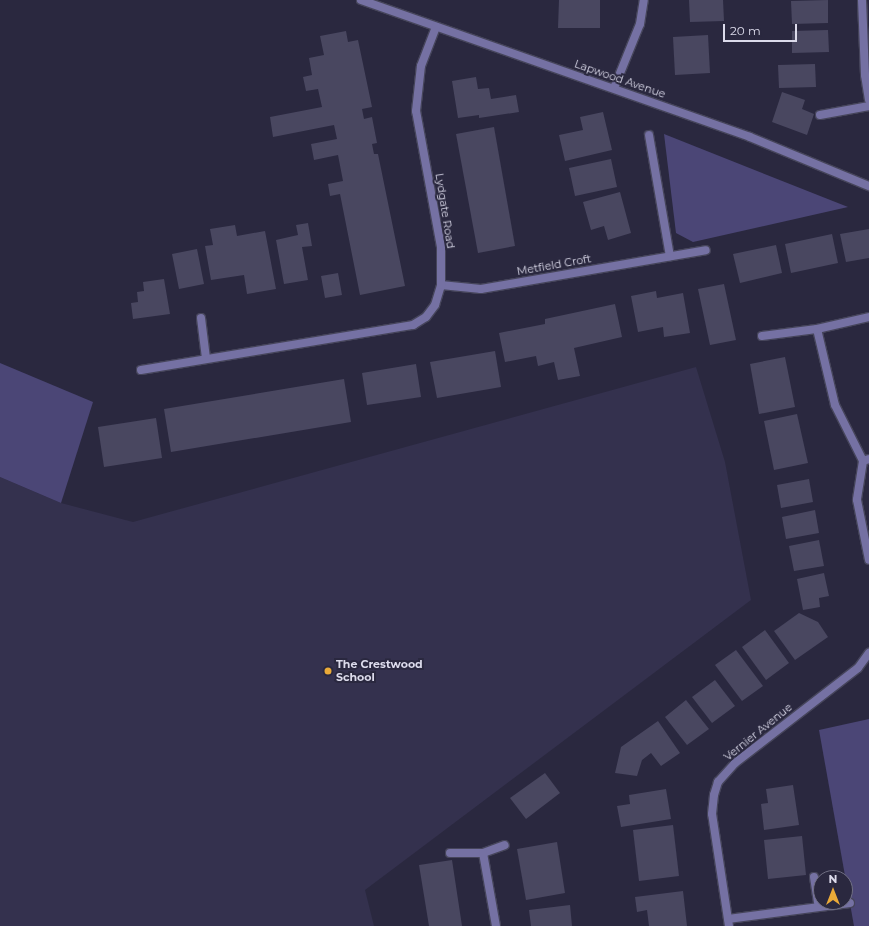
<!DOCTYPE html>
<html>
<head>
<meta charset="utf-8">
<style>
	body { margin:0 }
	#map { position:relative; width:869px; height:926px; overflow:hidden; background:#2a283f; font-family:Montserrat,sans-serif }
	div>[style] { position:absolute }
	.built>* { inset:0; background:#34314e }
	.green>* { inset:0; background:#4b4676 }
	.building>* { inset:0; background:#494760 }
	.roads { filter:drop-shadow(1px 0 #46455b) drop-shadow(-1px 0 #46455b) drop-shadow(0 1px #46455b) drop-shadow(0 -1px #46455b) }
	.street>* { height:8px; margin:-4px; padding:0 4px; transform-origin:4px; border-radius:4px; background:#7571a3 }
	.dots>* { width:11px; height:11px; translate:-50% -50%; box-sizing:border-box; border:2px solid #2a283f; border-radius:50% }
	span { translate:-50% -50%; white-space:nowrap; text-align:center; line-height:1.15; -webkit-text-stroke:4px #2a283f; paint-order:stroke }
	.street-label { font-size:11px; color:#dcdbeb }
	.poi-label { font-size:11px; color:#dcdbeb; font-weight:700 }
	.left { translate:0 -50%; text-align:left }
	.north { position:absolute; left:813px; top:870px; width:40px; height:40px; box-sizing:border-box; background:#2a283f; border:1px solid #717084; border-radius:50%; rotate:0deg; font-size:11px; font-weight:700; line-height:16px; text-align:center; color:#dcdbeb }
	.north::after { content:''; display:block; margin:auto; width:14px; height:18px; background:#eaaa38; clip-path:polygon(50% 0,100% 100%,50% 72%,0 100%) }
	.scale { position:absolute; left:723px; top:24px; width:74px; height:18px; box-sizing:border-box; border:2px solid #dcdbeb; border-top:0; padding-left:5px; font-size:12px; line-height:14px; white-space:nowrap; color:#dcdbeb; -webkit-text-stroke:3px #2a283f; paint-order:stroke }
</style>
</head>
<body>
<div id="map">
	<div class="built">
		<div style="clip-path:polygon(696px 367px,725px 462px,751px 600px,365px 890px,374px 926px,0 926px,0 477px,61px 503px,133px 522px)"></div>
	</div>
	<div class="green">
		<div style="clip-path:polygon(664px 134px,848px 207px,693px 242px,676px 233px)"></div>
		<div style="clip-path:polygon(0 363px,93px 402px,61px 503px,0 477px)"></div>
		<div style="clip-path:polygon(869px 719px,869px 926px,854px 926px,819px 730px)"></div>
	</div>
	<div class="building">
		<div style="clip-path:polygon(559px 0,600px 0,600px 28px,558px 28px)"></div>
		<div style="clip-path:polygon(689px 0,723px 0,724px 21px,690px 22px)"></div>
		<div style="clip-path:polygon(828px 0,828px 23px,792px 24px,791px 1px)"></div>
		<div style="clip-path:polygon(828px 30px,829px 52px,792px 53px,792px 31px)"></div>
		<div style="clip-path:polygon(346px 31px,348px 42px,358px 40px,372px 107px,362px 109px,364px 119px,372px 117px,377px 143px,372px 144px,374px 154px,378px 154px,405px 286px,360px 295px,340px 194px,330px 196px,328px 184px,343px 181px,338px 155px,314px 160px,311px 144px,337px 139px,334px 125px,273px 137px,270px 117px,322px 107px,318px 89px,306px 91px,303px 77px,312px 75px,309px 58px,324px 55px,320px 36px)"></div>
		<div style="clip-path:polygon(708px 35px,710px 73px,675px 75px,673px 37px)"></div>
		<div style="clip-path:polygon(815px 64px,816px 87px,779px 88px,778px 65px)"></div>
		<div style="clip-path:polygon(476px 77px,478px 89px,489px 88px,491px 99px,516px 95px,519px 112px,479px 118px,479px 115px,458px 118px,452px 81px)"></div>
		<div style="clip-path:polygon(782px 92px,805px 100px,802px 109px,814px 114px,807px 135px,772px 122px)"></div>
		<div style="clip-path:polygon(603px 112px,612px 150px,565px 161px,559px 135px,583px 130px,580px 117px)"></div>
		<div style="clip-path:polygon(494px 127px,515px 246px,478px 253px,456px 134px)"></div>
		<div style="clip-path:polygon(611px 159px,617px 187px,575px 196px,569px 168px)"></div>
		<div style="clip-path:polygon(620px 192px,631px 233px,608px 240px,604px 226px,591px 230px,583px 202px)"></div>
		<div style="clip-path:polygon(308px 223px,312px 246px,302px 247px,308px 280px,284px 284px,276px 240px,298px 235px,296px 225px)"></div>
		<div style="clip-path:polygon(235px 225px,237px 236px,265px 231px,276px 289px,247px 294px,244px 275px,211px 280px,205px 246px,213px 245px,210px 229px)"></div>
		<div style="clip-path:polygon(869px 229px,869px 258px,846px 262px,840px 234px)"></div>
		<div style="clip-path:polygon(832px 234px,838px 263px,791px 273px,785px 244px)"></div>
		<div style="clip-path:polygon(776px 245px,782px 273px,740px 283px,733px 254px)"></div>
		<div style="clip-path:polygon(197px 249px,204px 284px,179px 289px,172px 254px)"></div>
		<div style="clip-path:polygon(338px 273px,342px 295px,325px 298px,321px 276px)"></div>
		<div style="clip-path:polygon(164px 279px,170px 314px,133px 319px,131px 303px,138px 302px,137px 292px,144px 291px,143px 282px)"></div>
		<div style="clip-path:polygon(724px 284px,736px 340px,710px 345px,698px 289px)"></div>
		<div style="clip-path:polygon(656px 291px,657px 298px,683px 293px,690px 333px,664px 337px,663px 327px,638px 332px,631px 296px)"></div>
		<div style="clip-path:polygon(615px 304px,622px 337px,574px 348px,580px 376px,558px 380px,554px 362px,538px 366px,536px 356px,505px 362px,499px 333px,545px 324px,545px 319px)"></div>
		<div style="clip-path:polygon(495px 351px,501px 387px,437px 398px,430px 362px)"></div>
		<div style="clip-path:polygon(785px 357px,795px 407px,759px 414px,750px 364px)"></div>
		<div style="clip-path:polygon(416px 364px,421px 397px,367px 405px,362px 373px)"></div>
		<div style="clip-path:polygon(344px 379px,351px 422px,171px 452px,164px 409px)"></div>
		<div style="clip-path:polygon(797px 414px,808px 463px,774px 470px,764px 421px)"></div>
		<div style="clip-path:polygon(156px 418px,162px 458px,104px 467px,98px 427px)"></div>
		<div style="clip-path:polygon(809px 479px,813px 502px,781px 508px,777px 485px)"></div>
		<div style="clip-path:polygon(815px 510px,819px 533px,786px 539px,782px 517px)"></div>
		<div style="clip-path:polygon(819px 540px,824px 566px,794px 571px,789px 546px)"></div>
		<div style="clip-path:polygon(824px 573px,829px 596px,819px 598px,820px 607px,803px 610px,797px 579px)"></div>
		<div style="clip-path:polygon(799px 613px,818px 622px,828px 637px,795px 660px,774px 631px)"></div>
		<div style="clip-path:polygon(765px 630px,789px 663px,766px 680px,742px 647px)"></div>
		<div style="clip-path:polygon(736px 650px,763px 686px,742px 701px,715px 665px)"></div>
		<div style="clip-path:polygon(715px 680px,735px 706px,712px 723px,692px 697px)"></div>
		<div style="clip-path:polygon(686px 700px,709px 729px,687px 745px,665px 717px)"></div>
		<div style="clip-path:polygon(658px 721px,680px 753px,661px 766px,651px 753px,642px 760px,637px 776px,615px 773px,621px 747px)"></div>
		<div style="clip-path:polygon(545px 773px,560px 793px,526px 819px,510px 798px)"></div>
		<div style="clip-path:polygon(793px 785px,799px 825px,764px 830px,761px 804px,768px 803px,766px 789px)"></div>
		<div style="clip-path:polygon(666px 789px,671px 819px,621px 827px,617px 806px,630px 804px,629px 795px)"></div>
		<div style="clip-path:polygon(673px 825px,679px 876px,639px 881px,633px 830px)"></div>
		<div style="clip-path:polygon(802px 836px,806px 875px,768px 879px,764px 840px)"></div>
		<div style="clip-path:polygon(557px 842px,565px 893px,526px 900px,517px 849px)"></div>
		<div style="clip-path:polygon(452px 860px,462px 926px,429px 926px,419px 865px)"></div>
		<div style="clip-path:polygon(683px 891px,687px 926px,649px 926px,647px 910px,637px 912px,635px 897px)"></div>
		<div style="clip-path:polygon(570px 905px,572px 926px,531px 926px,529px 910px)"></div>
	</div>
	<div class="roads">
		<div class="street">
			<div style="left:361px;top:0;width:412px;rotate:19.4deg"></div>
			<div style="left:750px;top:137px;width:129px;rotate:22.4deg"></div>
			<div style="left:862px;top:0;width:75px;rotate:87.7deg"></div>
			<div style="left:865px;top:75px;width:25px;rotate:81deg"></div>
			<div style="left:614px;top:88px;width:69px;rotate:-67.9deg"></div>
			<div style="left:640px;top:24px;width:24px;rotate:-81deg"></div>
			<div style="left:820px;top:115px;width:50px;rotate:-10.4deg"></div>
			<div style="left:649px;top:135px;width:123px;rotate:80.2deg"></div>
			<div style="left:441px;top:285px;width:40px;rotate:5.7deg"></div>
			<div style="left:481px;top:289px;width:228px;rotate:-9.8deg"></div>
			<div style="left:201px;top:318px;width:40px;rotate:82.9deg"></div>
			<div style="left:817px;top:329px;width:78px;rotate:76.7deg"></div>
			<div style="left:835px;top:405px;width:63px;rotate:63.4deg"></div>
			<div style="left:863px;top:461px;width:6px;rotate:-18deg"></div>
			<div style="left:762px;top:336px;width:55px;rotate:-7.3deg"></div>
			<div style="left:817px;top:329px;width:53px;rotate:-13deg"></div>
			<div style="left:141px;top:370px;width:276px;rotate:-9.4deg"></div>
			<div style="left:413px;top:325px;width:15px;rotate:-32deg"></div>
			<div style="left:426px;top:317px;width:15px;rotate:-53deg"></div>
			<div style="left:435px;top:305px;width:21px;rotate:-73deg"></div>
			<div style="left:441px;top:285px;width:38px;rotate:-90deg"></div>
			<div style="left:441px;top:247px;width:138px;rotate:-100.4deg"></div>
			<div style="left:416px;top:111px;width:45px;rotate:-83.7deg"></div>
			<div style="left:421px;top:66px;width:42px;rotate:-69deg"></div>
			<div style="left:863px;top:461px;width:39px;rotate:99deg"></div>
			<div style="left:857px;top:500px;width:61px;rotate:78.7deg"></div>
			<div style="left:450px;top:853px;width:33px"></div>
			<div style="left:483px;top:853px;width:23px;rotate:-20deg"></div>
			<div style="left:483px;top:853px;width:74px;rotate:79.9deg"></div>
			<div style="left:814px;top:877px;width:30px;rotate:81deg"></div>
			<div style="left:728px;top:919px;width:123px;rotate:-7.5deg"></div>
			<div style="left:729px;top:926px;width:113px;rotate:-98.6deg"></div>
			<div style="left:712px;top:814px;width:19px;rotate:-84deg"></div>
			<div style="left:714px;top:795px;width:14px;rotate:-73deg"></div>
			<div style="left:718px;top:782px;width:25px;rotate:-48deg"></div>
			<div style="left:735px;top:763px;width:155px;rotate:-37.7deg"></div>
			<div style="left:858px;top:668px;width:19px;rotate:-54deg"></div>
		</div>
	</div>
	<div class="dots">
		<div style="left:328px;top:671px;background:#eaaa38"></div>
	</div>
	<div class="street-label">
		<span style="left:620px;top:79px;rotate:19deg">Lapwood Avenue</span>
		<span style="left:445px;top:211px;rotate:81deg">Lydgate Road</span>
		<span style="left:554px;top:265px;rotate:-10deg">Metfield Croft</span>
		<span style="left:758px;top:732px;rotate:-39deg">Vernier Avenue</span>
	</div>
	<div class="poi-label">
		<span class="left" style="left:336px;top:671px">The Crestwood<br>School</span>
	</div>
	<div class="north">N</div>
	<div class="scale">20 m</div>
</div>
</body>
</html>
